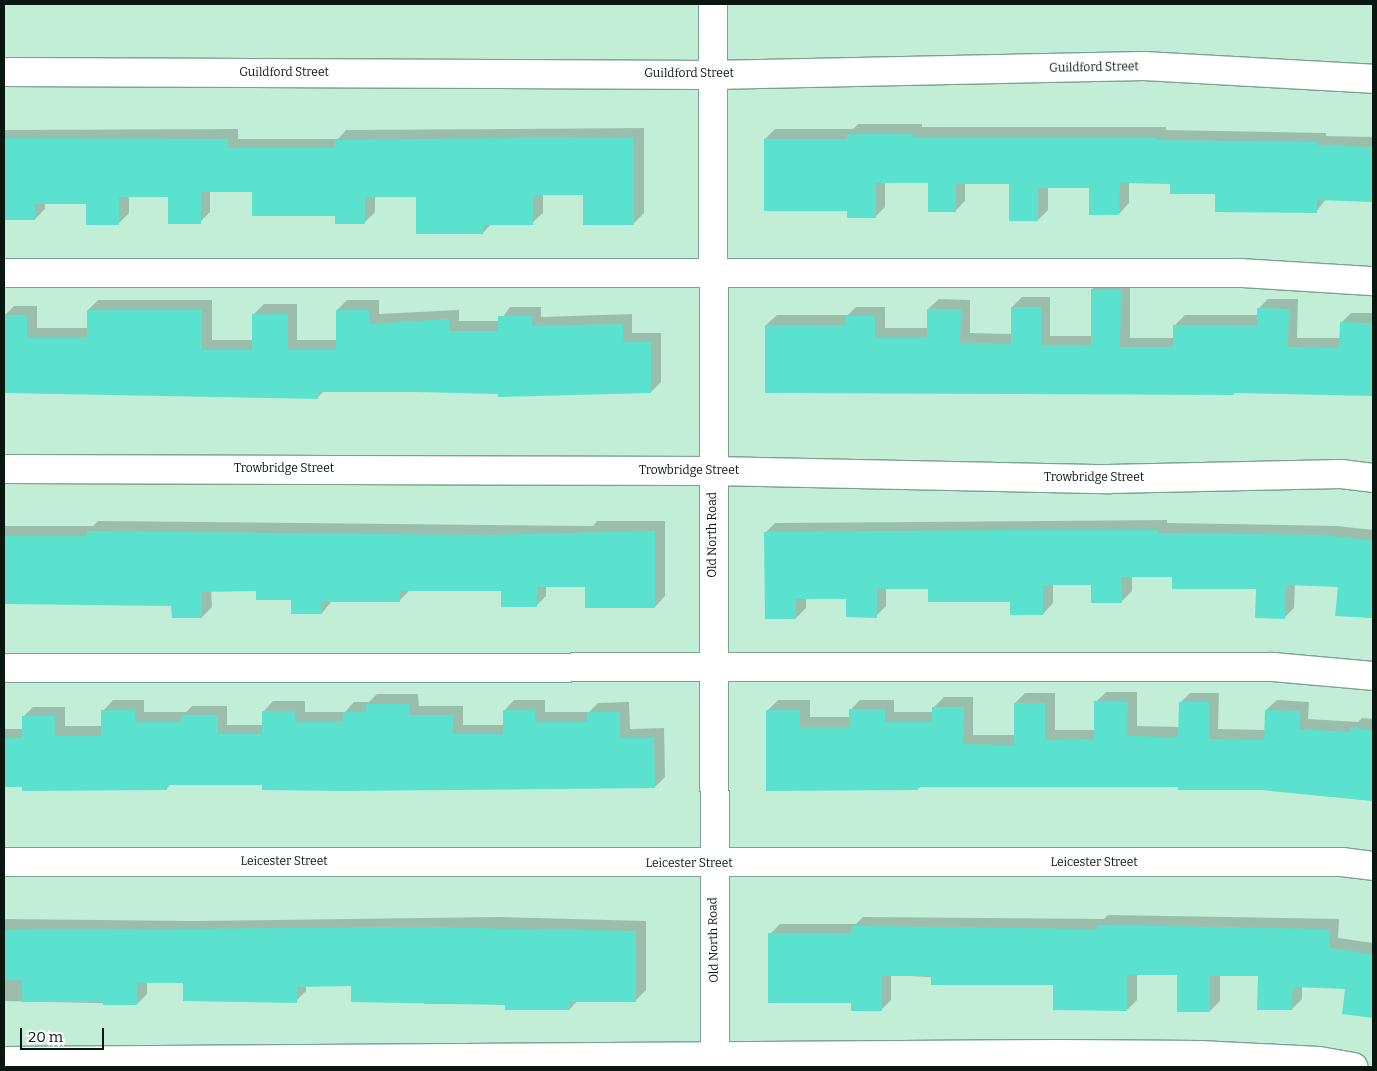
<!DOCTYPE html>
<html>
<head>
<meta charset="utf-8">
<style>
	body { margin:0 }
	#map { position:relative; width:1377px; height:1071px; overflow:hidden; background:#c2eed7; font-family:Bitter,serif }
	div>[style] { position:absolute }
	.shadow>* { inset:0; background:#0003 }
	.building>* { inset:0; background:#5ae2cf }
	.roads { filter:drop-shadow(1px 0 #7ba48f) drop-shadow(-1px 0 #7ba48f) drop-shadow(0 1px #7ba48f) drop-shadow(0 -1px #7ba48f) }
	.minor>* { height:28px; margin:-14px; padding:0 14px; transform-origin:14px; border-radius:14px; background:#fff }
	span { translate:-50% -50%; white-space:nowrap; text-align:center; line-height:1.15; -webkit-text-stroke:4px #fff; paint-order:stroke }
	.street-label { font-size:12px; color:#081811 }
	.frame { position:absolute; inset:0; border:5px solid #081811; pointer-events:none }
	.scale { position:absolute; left:20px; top:1028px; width:84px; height:22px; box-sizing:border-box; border:2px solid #081811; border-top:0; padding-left:6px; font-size:15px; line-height:18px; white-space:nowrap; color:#081811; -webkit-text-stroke:4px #fff; paint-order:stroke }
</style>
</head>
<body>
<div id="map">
	<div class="shadow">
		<div style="clip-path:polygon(858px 124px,922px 124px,922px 127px,1166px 127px,1166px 130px,1326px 133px,1326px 136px,1373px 137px,1373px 201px,1326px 199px,1316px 212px,1172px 183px,1129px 182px,1129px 203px,1119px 214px,1090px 187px,1048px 187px,1048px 210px,1038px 220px,1010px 183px,965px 183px,965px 201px,955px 211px,929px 182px,885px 182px,885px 207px,875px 217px,848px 210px,765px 139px,775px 129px,853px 129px)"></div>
		<div style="clip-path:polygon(644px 128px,644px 213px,634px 223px,584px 194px,543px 194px,543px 213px,532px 223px,492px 223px,483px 233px,417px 196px,375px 196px,375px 212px,365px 222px,254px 191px,210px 191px,210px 212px,200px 222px,170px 196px,129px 196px,129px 213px,119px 223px,87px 202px,45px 202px,45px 209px,35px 219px,4px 219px,4px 130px,238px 129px,238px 139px,338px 139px,346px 130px)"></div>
		<div style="clip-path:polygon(1102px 279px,1130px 279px,1130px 338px,1175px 338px,1175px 325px,1185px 315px,1258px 315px,1258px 309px,1268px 299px,1298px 299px,1297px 338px,1341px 338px,1341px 323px,1351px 313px,1373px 313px,1373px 395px,1237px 391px,1234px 394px,766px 325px,777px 315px,848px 315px,856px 307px,885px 307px,885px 328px,928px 328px,928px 309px,939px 299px,970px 300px,970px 333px,1012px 334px,1012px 307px,1022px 297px,1050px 297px,1050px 336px,1092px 336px,1092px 289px)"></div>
		<div style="clip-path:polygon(98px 300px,212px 300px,212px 340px,254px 340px,254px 314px,264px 304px,297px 304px,297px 340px,337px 340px,337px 310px,347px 300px,379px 300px,379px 314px,459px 310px,459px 321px,500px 321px,510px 307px,541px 307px,541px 317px,632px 314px,632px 333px,661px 333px,661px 382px,651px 392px,324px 391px,318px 397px,4px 392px,4px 316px,14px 306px,37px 306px,37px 328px,88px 328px,88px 310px)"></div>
		<div style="clip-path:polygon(1167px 520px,1167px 523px,1337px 526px,1373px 530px,1373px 618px,1337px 615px,1339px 586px,1295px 584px,1294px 608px,1284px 618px,1257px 588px,1173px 576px,1132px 576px,1132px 591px,1122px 601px,1092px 583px,1053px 583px,1053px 603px,1043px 614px,1011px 601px,930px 588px,886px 588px,886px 606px,876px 616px,848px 598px,806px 598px,806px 608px,796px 618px,765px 533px,775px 523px)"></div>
		<div style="clip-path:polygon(98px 521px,593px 526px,597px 521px,665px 521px,665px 596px,655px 607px,587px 586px,546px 586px,546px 596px,536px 606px,503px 590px,410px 590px,399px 601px,332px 601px,322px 613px,292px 599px,258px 590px,211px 590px,212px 607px,202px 617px,173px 605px,4px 602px,4px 526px,93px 526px)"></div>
		<div style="clip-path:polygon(1106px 692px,1137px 692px,1137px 726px,1180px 727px,1180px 703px,1190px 693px,1219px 693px,1218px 729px,1265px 730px,1266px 710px,1277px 700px,1309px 702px,1308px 719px,1358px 722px,1362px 718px,1373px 719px,1373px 801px,1261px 789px,1081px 784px,921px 786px,918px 789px,768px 710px,778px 700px,810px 700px,810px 717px,850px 717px,850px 710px,860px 700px,894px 700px,894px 712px,934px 712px,934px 707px,944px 697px,973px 697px,973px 735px,1015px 735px,1015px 703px,1025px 693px,1055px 693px,1055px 730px,1095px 730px,1096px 702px)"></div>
		<div style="clip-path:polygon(377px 694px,418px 694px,419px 706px,463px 706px,463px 725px,504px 725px,504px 711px,514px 700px,545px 700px,545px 712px,589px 712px,598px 703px,629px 702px,630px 729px,664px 728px,665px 777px,655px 787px,171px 784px,166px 789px,4px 786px,4px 729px,23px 729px,23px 717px,33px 707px,65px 707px,65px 726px,103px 726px,103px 711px,113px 700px,144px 700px,144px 712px,186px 712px,192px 706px,227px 706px,227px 725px,263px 725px,263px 712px,273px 701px,305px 701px,305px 712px,345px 712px,354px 702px,369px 702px)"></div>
		<div style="clip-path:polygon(1108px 915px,1339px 919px,1338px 938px,1373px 943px,1373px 1016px,1343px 1013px,1346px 988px,1302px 986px,1302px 999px,1292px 1009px,1260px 975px,1220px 975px,1220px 1001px,1210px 1011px,1178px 974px,1137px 974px,1137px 1000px,1127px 1010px,1055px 984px,891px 975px,891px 1000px,881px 1010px,852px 1001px,770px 934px,780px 924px,856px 924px,863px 917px,1104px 919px)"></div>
		<div style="clip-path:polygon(498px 917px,646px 921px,646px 990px,636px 1000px,578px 1000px,570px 1009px,506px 1004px,424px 1004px,424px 1000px,352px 985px,306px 986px,306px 991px,296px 1001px,185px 982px,147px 982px,147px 994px,137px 1004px,4px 1001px,4px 919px,194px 921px)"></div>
	</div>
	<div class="building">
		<div style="clip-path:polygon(847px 134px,913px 134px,913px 137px,1156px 137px,1156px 140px,1317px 142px,1317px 145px,1373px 147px,1373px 202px,1317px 200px,1317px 213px,1215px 212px,1215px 194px,1170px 194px,1170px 184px,1120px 183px,1119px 215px,1089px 215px,1089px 188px,1038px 188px,1038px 221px,1009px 221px,1009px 184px,956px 184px,956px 212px,928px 212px,928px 183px,876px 183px,876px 218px,847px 218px,847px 211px,764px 211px,764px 139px,847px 139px)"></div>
		<div style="clip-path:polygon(583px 137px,634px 137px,634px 225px,583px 225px,583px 195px,533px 195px,533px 225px,483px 225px,483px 234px,416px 234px,416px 197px,365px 197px,365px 224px,335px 224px,335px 216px,252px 216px,252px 192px,201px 192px,201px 224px,168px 224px,168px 197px,119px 197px,119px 225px,86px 225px,86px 204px,35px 204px,35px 220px,4px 220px,4px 138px,228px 139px,228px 148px,335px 148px,335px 140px)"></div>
		<div style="clip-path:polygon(1091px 289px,1121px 289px,1120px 347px,1173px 347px,1173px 325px,1257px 325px,1257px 308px,1289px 309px,1288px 347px,1339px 348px,1340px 322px,1371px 323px,1373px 396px,1234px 393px,1234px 395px,765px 393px,765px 325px,845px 325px,845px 316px,875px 316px,875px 338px,927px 338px,927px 309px,961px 309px,960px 343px,1011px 344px,1011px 307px,1041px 307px,1041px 346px,1091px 345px)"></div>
		<div style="clip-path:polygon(87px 310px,202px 310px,202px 350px,252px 350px,252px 314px,288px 314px,288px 350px,336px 350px,336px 310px,369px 310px,369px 324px,449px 319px,449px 331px,498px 331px,498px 316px,532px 316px,532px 326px,623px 324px,623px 342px,651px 342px,651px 393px,498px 397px,498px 394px,417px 392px,318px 392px,318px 399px,4px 393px,4px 315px,27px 315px,27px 338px,87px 338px)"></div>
		<div style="clip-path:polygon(1009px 530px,1158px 530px,1158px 533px,1326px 535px,1373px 541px,1373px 618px,1335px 616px,1338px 587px,1286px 585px,1285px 619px,1255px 618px,1256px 589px,1172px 589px,1172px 577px,1122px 577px,1122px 603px,1091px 603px,1091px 585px,1043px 585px,1043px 615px,1010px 615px,1010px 602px,928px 602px,928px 589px,877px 589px,877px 618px,846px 617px,846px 599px,796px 599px,796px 619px,765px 619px,764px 532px)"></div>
		<div style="clip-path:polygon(87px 531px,486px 535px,655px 531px,655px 608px,585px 608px,585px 587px,537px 587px,537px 607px,501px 607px,501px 591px,400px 591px,400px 602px,322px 602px,322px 614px,291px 614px,291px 600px,256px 600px,256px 591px,202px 592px,202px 618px,172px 618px,171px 606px,5px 604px,5px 536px,87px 536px)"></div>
		<div style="clip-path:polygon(1094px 701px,1128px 702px,1127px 736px,1178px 737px,1179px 702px,1209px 702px,1209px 739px,1264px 740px,1265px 710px,1300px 711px,1299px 729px,1351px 732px,1351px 727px,1373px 730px,1373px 801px,1261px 790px,1178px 790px,1178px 787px,918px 787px,918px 790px,766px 791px,766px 710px,800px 710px,800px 727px,849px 727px,849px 709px,885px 709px,885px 722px,932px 722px,932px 707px,964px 707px,963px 744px,1014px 745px,1014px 703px,1045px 703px,1045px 740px,1094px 739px)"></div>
		<div style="clip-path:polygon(366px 704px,409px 704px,409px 715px,453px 715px,453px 734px,503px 734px,503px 710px,535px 710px,535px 722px,587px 722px,587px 712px,620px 712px,620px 738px,654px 738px,655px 788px,343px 791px,262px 790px,262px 785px,167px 785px,167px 790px,22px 791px,22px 787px,4px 787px,4px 738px,22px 738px,22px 716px,55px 716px,55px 736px,101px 736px,101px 710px,135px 710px,135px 722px,181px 722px,181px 715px,218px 715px,218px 734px,262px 734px,262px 711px,295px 711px,295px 722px,343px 722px,343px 712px,366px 712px)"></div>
		<div style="clip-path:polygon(1097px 925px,1329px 929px,1329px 948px,1373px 954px,1373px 1018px,1342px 1014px,1345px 989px,1293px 987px,1292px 1010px,1257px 1010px,1258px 976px,1210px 976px,1210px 1012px,1177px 1012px,1177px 975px,1127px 975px,1127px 1011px,1053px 1010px,1053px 985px,931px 985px,931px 976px,882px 976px,882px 1011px,851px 1011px,851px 1003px,768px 1003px,768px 933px,851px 933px,852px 926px,1097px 929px)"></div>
		<div style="clip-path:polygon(423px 927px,636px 931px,636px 1002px,570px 1002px,570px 1010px,505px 1010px,505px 1005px,351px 1002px,351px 986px,297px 987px,297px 1003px,183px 1001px,183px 983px,137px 983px,137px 1005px,103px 1005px,103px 1002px,22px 1002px,22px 980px,4px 980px,4px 930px)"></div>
	</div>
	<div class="roads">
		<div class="minor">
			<div style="left:713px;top:4px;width:1063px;rotate:89.89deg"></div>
			<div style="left:4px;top:72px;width:708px;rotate:0.24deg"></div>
			<div style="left:712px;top:75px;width:432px;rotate:-1.2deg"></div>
			<div style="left:1144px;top:66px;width:229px;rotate:3.2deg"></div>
			<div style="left:4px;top:273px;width:1237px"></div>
			<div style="left:1241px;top:273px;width:132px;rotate:3.5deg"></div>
			<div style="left:4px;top:469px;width:709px;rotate:0.16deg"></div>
			<div style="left:713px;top:471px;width:395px;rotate:1.2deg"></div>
			<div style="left:1108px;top:479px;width:233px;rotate:-1.2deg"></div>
			<div style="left:1341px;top:474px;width:32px;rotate:7deg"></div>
			<div style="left:4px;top:668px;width:1269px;rotate:-0.05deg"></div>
			<div style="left:1273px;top:667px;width:100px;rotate:5.1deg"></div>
			<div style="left:4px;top:862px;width:1338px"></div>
			<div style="left:1342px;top:862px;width:31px;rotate:7deg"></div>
			<div style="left:4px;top:1061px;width:1057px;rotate:-0.38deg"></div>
			<div style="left:1061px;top:1054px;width:138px;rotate:0.4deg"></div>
			<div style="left:1199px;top:1055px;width:120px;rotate:2.9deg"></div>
			<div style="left:1319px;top:1061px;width:35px;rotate:10deg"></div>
		</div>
	</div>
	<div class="street-label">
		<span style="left:1094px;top:68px;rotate:-1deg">Guildford Street</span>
		<span style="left:284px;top:73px">Guildford Street</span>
		<span style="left:689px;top:74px">Guildford Street</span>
		<span style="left:284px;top:469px">Trowbridge Street</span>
		<span style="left:689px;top:471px">Trowbridge Street</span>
		<span style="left:1094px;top:478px">Trowbridge Street</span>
		<span style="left:713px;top:535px;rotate:-90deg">Old North Road</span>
		<span style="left:284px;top:862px">Leicester Street</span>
		<span style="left:1094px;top:863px">Leicester Street</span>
		<span style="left:689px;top:864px">Leicester Street</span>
		<span style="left:714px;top:940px;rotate:-91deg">Old North Road</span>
	</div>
	<div class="frame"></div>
	<div class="scale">20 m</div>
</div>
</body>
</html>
